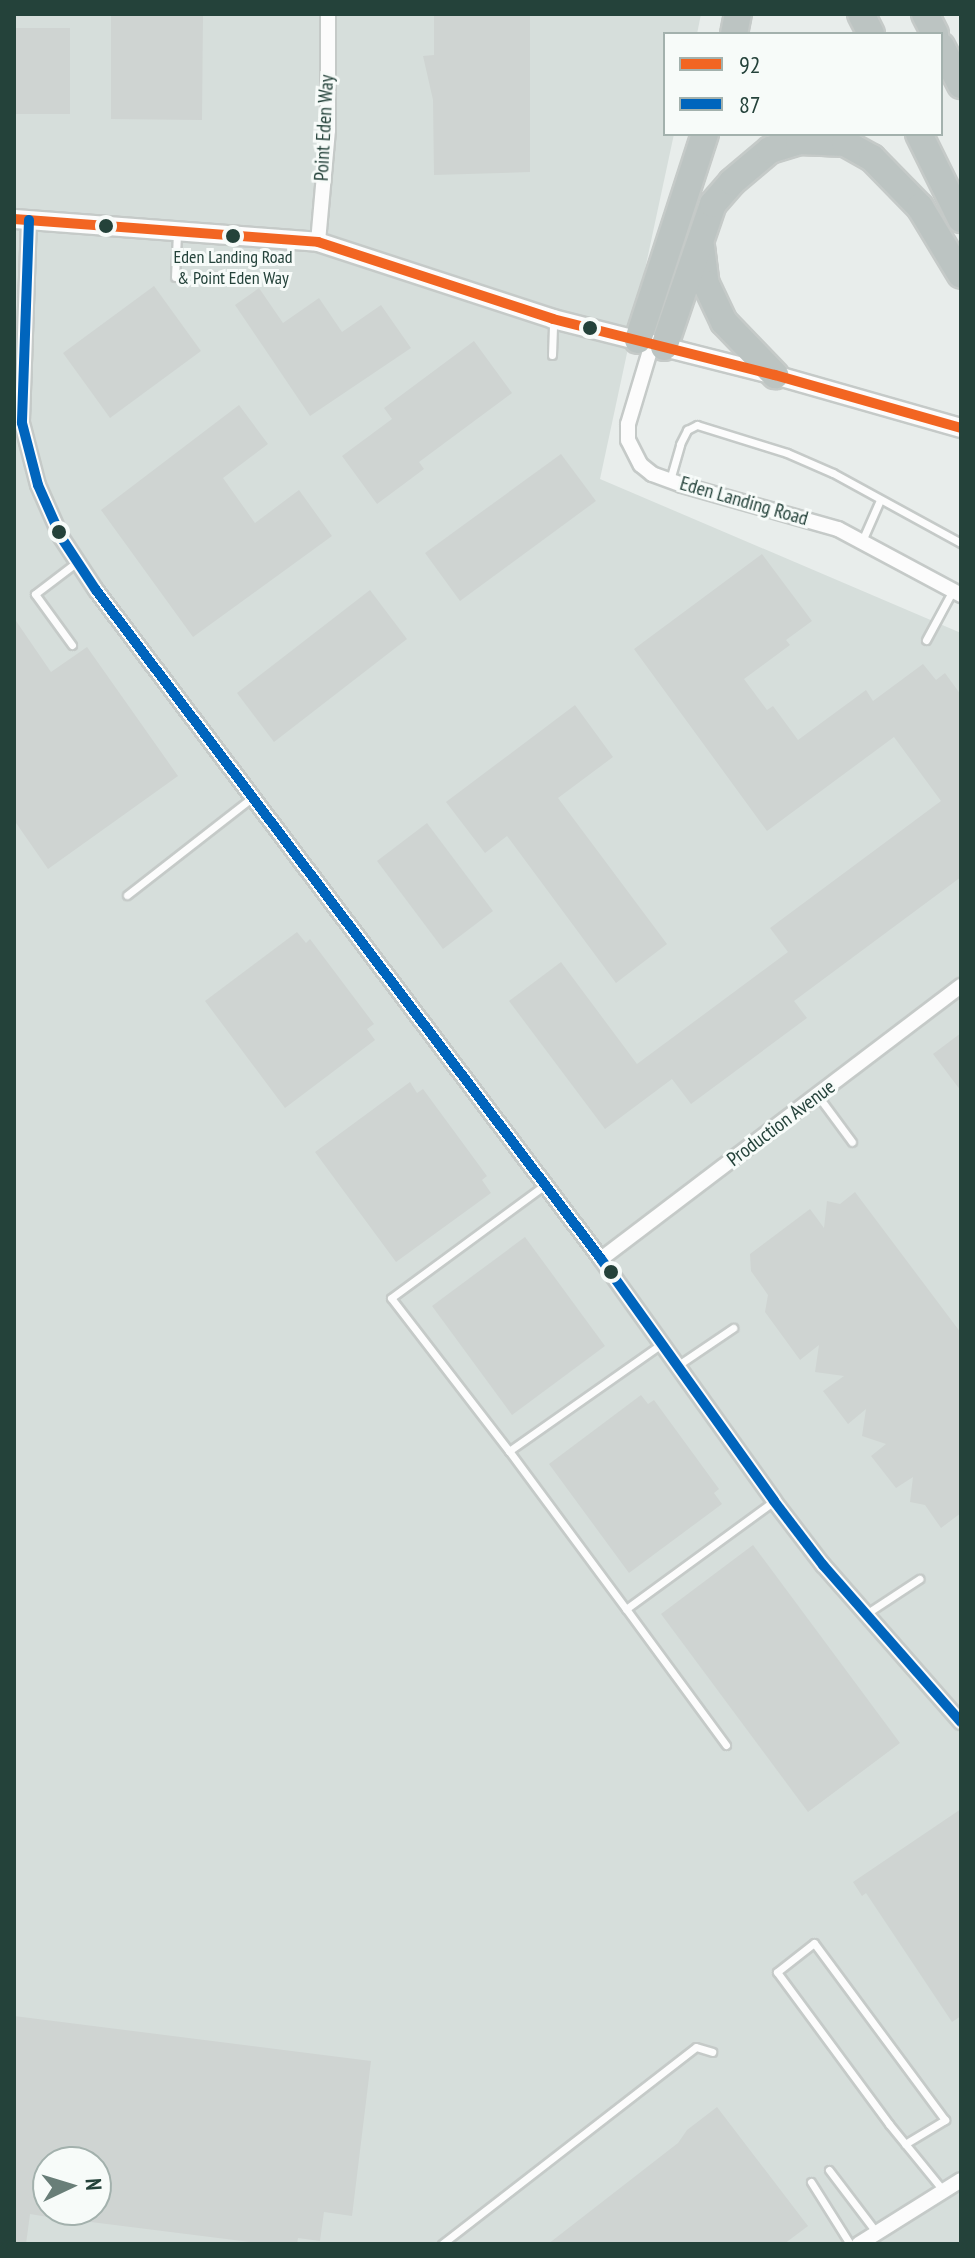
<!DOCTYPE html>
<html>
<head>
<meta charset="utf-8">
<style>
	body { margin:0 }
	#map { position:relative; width:975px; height:2258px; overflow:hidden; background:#e8edeb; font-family:"PT Sans Narrow",sans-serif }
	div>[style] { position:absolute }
	.built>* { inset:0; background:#d6dedb }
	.building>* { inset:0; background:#cfd4d2 }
	.roads { filter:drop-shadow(2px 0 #c5cac8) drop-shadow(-2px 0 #c5cac8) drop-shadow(0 2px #c5cac8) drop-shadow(0 -2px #c5cac8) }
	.service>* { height:7px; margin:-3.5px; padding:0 3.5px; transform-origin:3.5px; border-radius:3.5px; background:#fcfcfc }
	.minor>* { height:14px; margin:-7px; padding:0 7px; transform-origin:7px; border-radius:7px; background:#fcfcfc }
	.tertiary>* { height:18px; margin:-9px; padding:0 9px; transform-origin:9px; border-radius:9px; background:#fcfcfc }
	.motorway>* { height:26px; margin:-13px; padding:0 13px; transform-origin:13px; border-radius:13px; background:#bcc4c2 }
	.bus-1>* { height:10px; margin:-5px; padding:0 5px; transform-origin:5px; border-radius:5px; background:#f26522 }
	.bus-2>* { height:10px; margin:-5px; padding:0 5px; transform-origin:5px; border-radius:5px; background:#0065bd }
	.dots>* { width:22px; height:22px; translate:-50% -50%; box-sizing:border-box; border:4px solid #f7fbf9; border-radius:50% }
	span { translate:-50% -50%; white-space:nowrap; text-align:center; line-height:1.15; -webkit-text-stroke:6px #f7fbf9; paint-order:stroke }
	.bus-label { font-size:18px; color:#24423a }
	.street-label { font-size:20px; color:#24423a }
	.frame { position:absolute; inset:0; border:16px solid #24423a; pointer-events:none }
	.legend { position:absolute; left:663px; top:32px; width:280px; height:104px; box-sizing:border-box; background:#f7fbf9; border:2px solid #a3b1ad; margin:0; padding:10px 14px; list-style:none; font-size:24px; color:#24423a }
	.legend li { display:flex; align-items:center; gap:16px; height:40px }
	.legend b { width:40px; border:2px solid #a3b1ad }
	.north { position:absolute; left:32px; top:2146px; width:80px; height:80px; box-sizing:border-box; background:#f7fbf9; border:2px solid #a3b1ad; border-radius:50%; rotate:86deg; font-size:22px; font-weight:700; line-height:32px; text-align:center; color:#24423a }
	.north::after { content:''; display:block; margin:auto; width:28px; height:36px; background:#697e78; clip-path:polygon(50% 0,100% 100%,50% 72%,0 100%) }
</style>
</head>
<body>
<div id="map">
	<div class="built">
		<div style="clip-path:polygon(evenodd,14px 14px,701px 14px,697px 34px,665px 34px,665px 134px,674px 134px,600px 479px,961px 633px,961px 2244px,14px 2244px,14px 14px,48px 2162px,96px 2162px,96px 2210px,48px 2210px,48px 2162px)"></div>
	</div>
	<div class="building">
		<div style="clip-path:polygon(111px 14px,203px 14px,202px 120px,111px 119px)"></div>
		<div style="clip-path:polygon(434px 14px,530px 14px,530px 172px,434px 175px,433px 100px,423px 56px,434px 55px)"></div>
		<div style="clip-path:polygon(14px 28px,70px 28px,70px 114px,14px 114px)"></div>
		<div style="clip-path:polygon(154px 286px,201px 351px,110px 418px,63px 353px)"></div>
		<div style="clip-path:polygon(259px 288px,283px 323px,319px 298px,342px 332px,381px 305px,411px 348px,310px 416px,235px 305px)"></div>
		<div style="clip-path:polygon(474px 341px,512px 393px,419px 462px,424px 469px,377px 504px,342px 456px,392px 419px,384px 408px)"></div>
		<div style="clip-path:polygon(239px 405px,268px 444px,223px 478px,255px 523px,299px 490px,332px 536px,193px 637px,101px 510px)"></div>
		<div style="clip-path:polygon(561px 454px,596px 501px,460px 601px,425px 553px)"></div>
		<div style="clip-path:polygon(762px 554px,812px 621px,786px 640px,790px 645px,744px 679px,767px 710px,773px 706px,798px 740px,866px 690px,873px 701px,923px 664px,936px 680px,945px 673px,961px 695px,961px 877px,794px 1001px,807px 1018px,691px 1104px,672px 1079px,605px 1129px,509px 1001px,561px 962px,637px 1064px,788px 952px,770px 928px,941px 801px,894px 737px,767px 831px,634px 649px)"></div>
		<div style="clip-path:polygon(370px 590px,407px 639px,274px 742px,237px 693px)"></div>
		<div style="clip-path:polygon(14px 618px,51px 672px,87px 647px,178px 776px,48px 869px,14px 820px)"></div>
		<div style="clip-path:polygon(575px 705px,613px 757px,558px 798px,667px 944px,616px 983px,507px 836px,485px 853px,446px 802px)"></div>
		<div style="clip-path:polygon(427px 823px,493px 911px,443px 949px,377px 861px)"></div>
		<div style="clip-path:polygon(297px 932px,306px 943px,310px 939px,374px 1024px,367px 1029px,375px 1040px,285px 1108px,205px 1001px)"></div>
		<div style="clip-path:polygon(961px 1033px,961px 1091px,933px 1054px)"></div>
		<div style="clip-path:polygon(410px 1082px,417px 1093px,423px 1089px,487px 1176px,482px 1180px,491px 1193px,396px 1262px,315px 1152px)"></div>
		<div style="clip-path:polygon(855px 1192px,961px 1333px,961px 1513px,941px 1528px,925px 1505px,910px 1502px,913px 1477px,896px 1488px,871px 1456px,886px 1444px,862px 1436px,866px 1409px,848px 1424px,823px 1391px,844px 1376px,815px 1372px,819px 1345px,800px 1360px,765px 1312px,768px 1295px,751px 1271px,750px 1254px,810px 1209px,824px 1228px,827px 1201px,840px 1204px)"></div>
		<div style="clip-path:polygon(525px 1237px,605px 1346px,512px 1415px,432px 1306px)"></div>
		<div style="clip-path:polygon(641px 1395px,648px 1404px,654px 1400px,719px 1489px,714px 1493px,722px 1504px,629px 1573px,549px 1464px)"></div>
		<div style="clip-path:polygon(753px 1545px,900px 1743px,808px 1812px,661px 1614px)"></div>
		<div style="clip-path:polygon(961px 1809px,961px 2016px,952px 2022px,866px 1893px,862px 1896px,853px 1882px)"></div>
		<div style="clip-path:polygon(14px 2016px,371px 2061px,352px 2216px,324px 2212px,320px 2241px,298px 2238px,297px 2244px,265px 2244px,67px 2219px,68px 2210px,96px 2210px,96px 2162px,48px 2162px,48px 2217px,30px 2214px,26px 2244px,14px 2244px)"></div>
		<div style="clip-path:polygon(717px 2107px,808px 2226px,784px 2244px,548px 2244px,678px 2143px,687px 2130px)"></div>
	</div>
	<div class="roads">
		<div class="service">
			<div style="left:175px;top:277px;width:44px;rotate:-87.4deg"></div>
			<div style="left:552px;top:355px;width:34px;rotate:-88deg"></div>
			<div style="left:670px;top:480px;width:37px;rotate:-74deg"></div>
			<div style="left:680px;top:444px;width:16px;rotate:-63deg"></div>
			<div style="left:687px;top:430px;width:11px;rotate:-27deg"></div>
			<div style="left:697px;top:425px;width:94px;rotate:17.3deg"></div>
			<div style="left:787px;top:453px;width:50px;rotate:23.5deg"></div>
			<div style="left:833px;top:473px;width:146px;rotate:28.7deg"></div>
			<div style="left:862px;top:541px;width:45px;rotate:-66.3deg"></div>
			<div style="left:926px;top:640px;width:57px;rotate:-61.6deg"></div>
			<div style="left:72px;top:645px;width:63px;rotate:-126deg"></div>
			<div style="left:35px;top:594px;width:53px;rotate:-37.3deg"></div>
			<div style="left:127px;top:895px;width:160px;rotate:-37.9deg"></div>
			<div style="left:818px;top:1096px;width:57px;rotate:53.5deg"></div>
			<div style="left:677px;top:1366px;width:68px;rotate:-34.2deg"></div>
			<div style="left:509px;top:1451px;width:193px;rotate:-127.6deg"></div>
			<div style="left:391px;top:1298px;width:191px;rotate:-36.3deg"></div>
			<div style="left:626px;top:1609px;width:197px;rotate:-126.5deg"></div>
			<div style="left:509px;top:1451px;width:186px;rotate:-35.1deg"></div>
			<div style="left:866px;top:1614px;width:64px;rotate:-33.4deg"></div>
			<div style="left:726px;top:1745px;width:169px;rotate:-126.3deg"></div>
			<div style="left:626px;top:1609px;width:183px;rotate:-36.1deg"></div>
			<div style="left:905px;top:2144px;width:47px;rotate:-31deg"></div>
			<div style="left:945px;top:2120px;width:220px;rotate:-126.5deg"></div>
			<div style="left:814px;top:1943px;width:47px;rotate:141.9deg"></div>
			<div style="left:777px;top:1972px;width:189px;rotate:53.6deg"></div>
			<div style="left:889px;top:2124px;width:84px;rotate:50.8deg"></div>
			<div style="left:829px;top:2170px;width:78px;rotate:52.8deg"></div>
			<div style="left:811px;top:2182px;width:73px;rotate:57.8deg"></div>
			<div style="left:442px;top:2244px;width:321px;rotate:-37.8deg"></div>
			<div style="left:696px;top:2047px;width:17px;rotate:17deg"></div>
		</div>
		<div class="minor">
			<div style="left:29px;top:220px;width:203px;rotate:92deg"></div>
			<div style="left:22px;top:423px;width:64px;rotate:75.5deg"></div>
			<div style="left:38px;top:485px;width:57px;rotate:66.1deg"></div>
			<div style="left:61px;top:537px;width:64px;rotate:56.6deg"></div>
			<div style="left:96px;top:590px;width:838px;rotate:52.95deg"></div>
			<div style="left:601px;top:1259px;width:297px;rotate:54.4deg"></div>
			<div style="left:774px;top:1501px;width:81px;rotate:52.6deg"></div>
			<div style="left:823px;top:1565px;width:209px;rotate:48.7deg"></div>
			<div style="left:318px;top:242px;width:112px;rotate:-84.9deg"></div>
			<div style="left:328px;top:130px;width:116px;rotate:-90deg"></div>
			<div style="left:652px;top:344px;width:84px;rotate:106.7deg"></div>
			<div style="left:628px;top:424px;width:16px;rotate:90deg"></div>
			<div style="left:628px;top:440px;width:28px;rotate:63deg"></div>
			<div style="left:641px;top:465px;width:14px;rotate:39deg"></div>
			<div style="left:652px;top:474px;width:32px;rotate:20deg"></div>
			<div style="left:682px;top:485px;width:162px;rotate:15.8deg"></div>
			<div style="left:838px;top:529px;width:140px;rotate:28.2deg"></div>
			<div style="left:601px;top:1259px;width:452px;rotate:-37.2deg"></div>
			<div style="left:859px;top:2244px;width:120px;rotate:-32.1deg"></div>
		</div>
		<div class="tertiary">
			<div style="left:14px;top:219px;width:305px;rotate:4.3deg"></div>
			<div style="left:318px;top:242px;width:247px;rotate:18.1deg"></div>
			<div style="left:553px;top:319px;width:229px;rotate:14.2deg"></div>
			<div style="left:775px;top:375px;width:193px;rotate:15.9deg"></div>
		</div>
		<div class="motorway">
			<div style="left:861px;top:14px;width:22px;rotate:63deg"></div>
			<div style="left:925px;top:14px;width:22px;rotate:63deg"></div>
			<div style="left:734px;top:34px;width:20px;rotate:-79deg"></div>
			<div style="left:941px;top:46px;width:44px;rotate:62.9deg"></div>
			<div style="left:919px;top:134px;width:95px;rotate:63.7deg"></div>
			<div style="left:701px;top:246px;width:38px;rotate:83deg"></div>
			<div style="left:706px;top:284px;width:42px;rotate:64.7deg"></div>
			<div style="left:724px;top:322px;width:74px;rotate:46.1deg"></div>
			<div style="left:638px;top:340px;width:217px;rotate:-72deg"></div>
			<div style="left:664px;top:347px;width:151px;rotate:-71.1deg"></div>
			<div style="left:713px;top:204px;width:29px;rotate:-49deg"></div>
			<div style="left:732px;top:182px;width:50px;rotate:-40.1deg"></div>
			<div style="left:770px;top:150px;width:30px;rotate:-17deg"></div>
			<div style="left:799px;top:141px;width:46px;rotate:2.5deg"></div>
			<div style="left:845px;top:143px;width:31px;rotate:29deg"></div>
			<div style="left:872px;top:158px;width:69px;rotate:45.6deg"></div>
			<div style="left:920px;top:207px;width:79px;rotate:58.9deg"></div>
		</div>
	</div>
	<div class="bus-1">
		<div style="left:14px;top:219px;width:305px;rotate:4.3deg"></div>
		<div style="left:318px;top:242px;width:247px;rotate:18.1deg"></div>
		<div style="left:553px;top:319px;width:229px;rotate:14.2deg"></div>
		<div style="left:775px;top:375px;width:193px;rotate:15.9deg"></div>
	</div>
	<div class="bus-2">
		<div style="left:29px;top:220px;width:203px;rotate:92deg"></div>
		<div style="left:22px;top:423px;width:64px;rotate:75.5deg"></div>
		<div style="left:38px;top:485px;width:57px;rotate:66.1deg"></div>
		<div style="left:61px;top:537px;width:64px;rotate:56.6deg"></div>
		<div style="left:96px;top:590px;width:838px;rotate:52.95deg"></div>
		<div style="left:601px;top:1259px;width:297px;rotate:54.4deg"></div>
		<div style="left:774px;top:1501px;width:81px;rotate:52.6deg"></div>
		<div style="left:823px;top:1565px;width:209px;rotate:48.7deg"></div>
	</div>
	<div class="dots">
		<div style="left:106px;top:226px;background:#24423a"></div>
		<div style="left:233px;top:236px;background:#24423a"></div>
		<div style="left:590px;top:328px;background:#24423a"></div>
		<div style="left:59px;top:532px;background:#24423a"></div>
		<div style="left:611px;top:1272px;background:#24423a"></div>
	</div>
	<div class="bus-label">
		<span style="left:233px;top:268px">Eden Landing Road<br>&amp; Point Eden Way</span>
	</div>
	<div class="street-label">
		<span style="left:324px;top:128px;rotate:-87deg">Point Eden Way</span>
		<span style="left:744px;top:501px;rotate:16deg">Eden Landing Road</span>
		<span style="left:781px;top:1123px;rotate:-37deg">Production Avenue</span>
	</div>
	<div class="frame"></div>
	<ul class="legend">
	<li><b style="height:10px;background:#f26522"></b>92</li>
	<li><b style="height:10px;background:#0065bd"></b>87</li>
	</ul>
	<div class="north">N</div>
</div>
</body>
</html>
